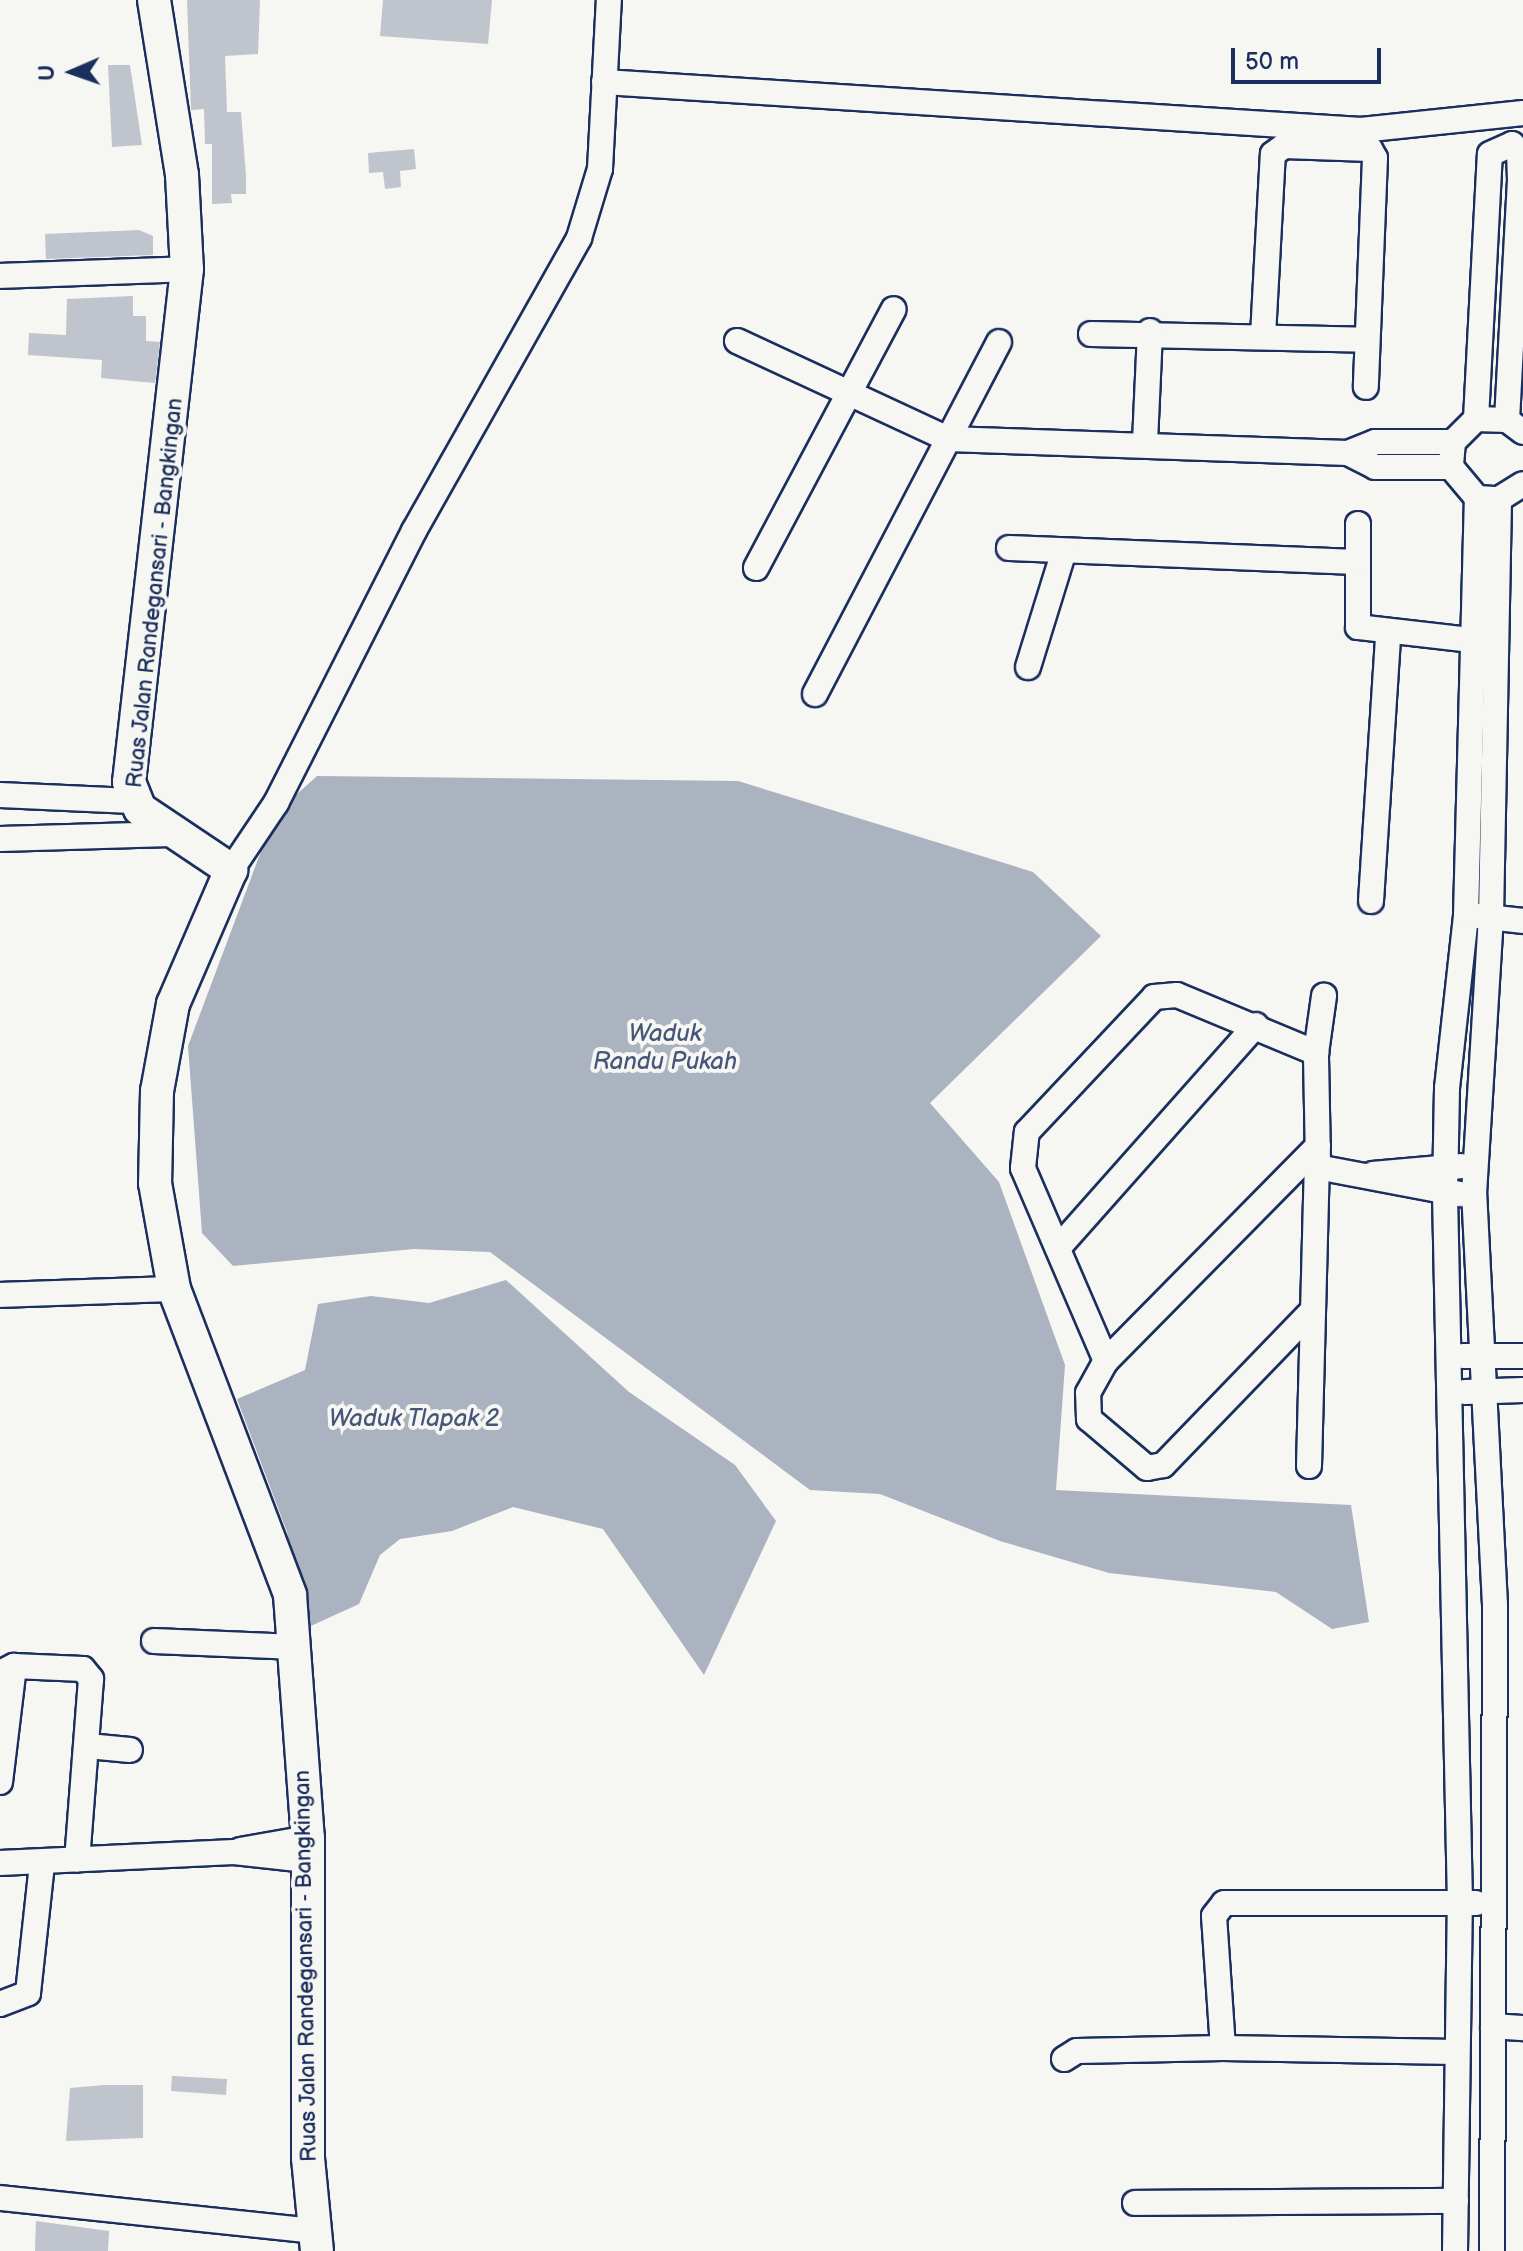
<!DOCTYPE html>
<html>
<head>
<meta charset="utf-8">
<style>
	body { margin:0 }
	#map { position:relative; width:1523px; height:2251px; overflow:hidden; background:#f6f6f2; font-family:"Balsamiq Sans",sans-serif }
	div>[style] { position:absolute }
	.water>* { inset:0; background:#abb2c0 }
	.building>* { inset:0; background:#c0c4cd }
	.roads { filter:drop-shadow(2px 0 #1b2f5e) drop-shadow(-2px 0 #1b2f5e) drop-shadow(0 2px #1b2f5e) drop-shadow(0 -2px #1b2f5e) }
	.street>* { height:24px; margin:-12px; padding:0 12px; transform-origin:12px; border-radius:12px; background:#f6f6f2 }
	.secondary>* { height:32px; margin:-16px; padding:0 16px; transform-origin:16px; border-radius:16px; background:#f6f6f2 }
	span { translate:-50% -50%; white-space:nowrap; text-align:center; line-height:1.15; -webkit-text-stroke:8px #f6f6f2; paint-order:stroke }
	.street-label { font-size:22px; color:#1b2f5e }
	.water-label { font-size:24px; color:#46567b; font-style:italic }
	.north { position:absolute; left:32px; top:32px; width:80px; height:80px; -webkit-text-stroke:6px #f6f6f2; paint-order:stroke; rotate:268deg; font-size:22px; font-weight:700; line-height:32px; text-align:center; color:#1b2f5e }
	.north::after { content:''; display:block; margin:auto; width:28px; height:36px; background:#1b2f5e; clip-path:polygon(50% 0,100% 100%,50% 72%,0 100%) }
	.scale { position:absolute; left:1231px; top:48px; width:150px; height:36px; box-sizing:border-box; border:4px solid #1b2f5e; border-top:0; padding-left:10px; font-size:24px; line-height:28px; white-space:nowrap; color:#1b2f5e; -webkit-text-stroke:6px #f6f6f2; paint-order:stroke }
</style>
</head>
<body>
<div id="map">
	<div class="water">
		<div style="clip-path:polygon(317px 776px,738px 781px,1033px 872px,1101px 936px,930px 1103px,999px 1182px,1065px 1365px,1056px 1490px,1351px 1505px,1369px 1622px,1332px 1629px,1276px 1592px,1109px 1573px,1000px 1541px,880px 1494px,810px 1490px,490px 1252px,414px 1249px,233px 1266px,202px 1233px,188px 1046px,275px 814px)"></div>
		<div style="clip-path:polygon(506px 1280px,629px 1392px,735px 1465px,776px 1521px,704px 1675px,603px 1529px,513px 1507px,452px 1531px,400px 1539px,380px 1555px,359px 1604px,302px 1630px,287px 1532px,237px 1399px,305px 1370px,318px 1304px,371px 1296px,429px 1303px)"></div>
	</div>
	<div class="building">
		<div style="clip-path:polygon(187px 0,260px 0,258px 54px,225px 56px,227px 112px,241px 112px,246px 176px,246px 194px,231px 194px,232px 203px,212px 204px,212px 144px,205px 144px,204px 109px,191px 110px)"></div>
		<div style="clip-path:polygon(383px 0,492px 0,488px 44px,380px 36px)"></div>
		<div style="clip-path:polygon(108px 65px,130px 65px,142px 145px,112px 147px)"></div>
		<div style="clip-path:polygon(414px 149px,416px 169px,400px 171px,401px 187px,385px 189px,383px 172px,369px 173px,368px 153px)"></div>
		<div style="clip-path:polygon(139px 230px,153px 236px,153px 255px,46px 259px,45px 234px)"></div>
		<div style="clip-path:polygon(133px 296px,133px 316px,146px 316px,146px 341px,160px 342px,155px 383px,101px 378px,102px 360px,28px 355px,29px 333px,66px 335px,67px 299px)"></div>
		<div style="clip-path:polygon(172px 2076px,227px 2079px,226px 2095px,171px 2091px)"></div>
		<div style="clip-path:polygon(104px 2085px,143px 2085px,143px 2138px,66px 2141px,70px 2088px)"></div>
		<div style="clip-path:polygon(36px 2221px,109px 2231px,108px 2251px,35px 2251px)"></div>
	</div>
	<div class="roads">
		<div class="street">
			<div style="left:604px;top:82px;width:759px;rotate:3.63deg"></div>
			<div style="left:1361px;top:130px;width:163px;rotate:-6deg"></div>
			<div style="left:0;top:276px;width:187px;rotate:-2.1deg"></div>
			<div style="left:1091px;top:334px;width:276px;rotate:1.2deg"></div>
			<div style="left:1263px;top:336px;width:182px;rotate:-86.9deg"></div>
			<div style="left:1273px;top:154px;width:14px;rotate:-36deg"></div>
			<div style="left:1284px;top:146px;width:86px;rotate:2deg"></div>
			<div style="left:1370px;top:149px;width:10px;rotate:61deg"></div>
			<div style="left:1375px;top:158px;width:229px;rotate:92.3deg"></div>
			<div style="left:737px;top:341px;width:233px;rotate:24.9deg"></div>
			<div style="left:948px;top:439px;width:400px;rotate:2deg"></div>
			<div style="left:1348px;top:453px;width:29px;rotate:-22deg"></div>
			<div style="left:1375px;top:442px;width:78px"></div>
			<div style="left:1476px;top:419px;width:265px;rotate:-87deg"></div>
			<div style="left:1490px;top:154px;width:24px;rotate:-24deg"></div>
			<div style="left:1512px;top:144px;width:10px;rotate:45deg"></div>
			<div style="left:1519px;top:151px;width:29px;rotate:88deg"></div>
			<div style="left:1520px;top:180px;width:240px;rotate:93.1deg"></div>
			<div style="left:1523px;top:432px;width:20px;rotate:-143deg"></div>
			<div style="left:1507px;top:420px;width:31px;rotate:-178deg"></div>
			<div style="left:1476px;top:419px;width:33px;rotate:135deg"></div>
			<div style="left:1453px;top:442px;width:25px;rotate:95deg"></div>
			<div style="left:1451px;top:467px;width:40px;rotate:50deg"></div>
			<div style="left:1477px;top:498px;width:22px;rotate:3deg"></div>
			<div style="left:1499px;top:499px;width:28px;rotate:-32deg"></div>
			<div style="left:1145px;top:442px;width:111px;rotate:-87.4deg"></div>
			<div style="left:1348px;top:453px;width:30px;rotate:27deg"></div>
			<div style="left:1375px;top:467px;width:76px"></div>
			<div style="left:1358px;top:524px;width:103px;rotate:90deg"></div>
			<div style="left:1358px;top:627px;width:131px;rotate:6.6deg"></div>
			<div style="left:1009px;top:548px;width:348px;rotate:2.3deg"></div>
			<div style="left:756px;top:568px;width:293px;rotate:-62deg"></div>
			<div style="left:1028px;top:667px;width:121px;rotate:-72.8deg"></div>
			<div style="left:815px;top:694px;width:397px;rotate:-62.4deg"></div>
			<div style="left:0;top:795px;width:132px;rotate:2.6deg"></div>
			<div style="left:0;top:839px;width:171px;rotate:-1.7deg"></div>
			<div style="left:231px;top:870px;width:81px;rotate:-56.1deg"></div>
			<div style="left:276px;top:803px;width:305px;rotate:-63.1deg"></div>
			<div style="left:414px;top:531px;width:336px;rotate:-60.6deg"></div>
			<div style="left:579px;top:238px;width:72px;rotate:-73.1deg"></div>
			<div style="left:600px;top:169px;width:169px;rotate:-87deg"></div>
			<div style="left:1371px;top:901px;width:267px;rotate:-86.3deg"></div>
			<div style="left:1478px;top:916px;width:45px;rotate:6.3deg"></div>
			<div style="left:1318px;top:1161px;width:108px;rotate:-91.1deg"></div>
			<div style="left:1316px;top:1053px;width:58px;rotate:-82deg"></div>
			<div style="left:1373px;top:1174px;width:89px;rotate:-5.1deg"></div>
			<div style="left:1058px;top:1248px;width:298px;rotate:-48.4deg"></div>
			<div style="left:0;top:1295px;width:174px;rotate:-2deg"></div>
			<div style="left:1311px;top:1312px;width:213px;rotate:134deg"></div>
			<div style="left:1163px;top:1465px;width:16px;rotate:169deg"></div>
			<div style="left:1147px;top:1468px;width:76px;rotate:-139.8deg"></div>
			<div style="left:1089px;top:1419px;width:26px;rotate:-92deg"></div>
			<div style="left:1088px;top:1393px;width:37px;rotate:-61deg"></div>
			<div style="left:1106px;top:1361px;width:302px;rotate:-45.4deg"></div>
			<div style="left:1463px;top:1356px;width:60px"></div>
			<div style="left:1106px;top:1361px;width:210px;rotate:-113.3deg"></div>
			<div style="left:1023px;top:1168px;width:36px;rotate:-84deg"></div>
			<div style="left:1027px;top:1132px;width:185px;rotate:-46.7deg"></div>
			<div style="left:1154px;top:997px;width:23px;rotate:-5deg"></div>
			<div style="left:1177px;top:995px;width:151px;rotate:22.6deg"></div>
			<div style="left:1465px;top:1392px;width:58px;rotate:-2deg"></div>
			<div style="left:1309px;top:1466px;width:299px;rotate:-88.5deg"></div>
			<div style="left:1317px;top:1167px;width:146px;rotate:10.7deg"></div>
			<div style="left:154px;top:1641px;width:142px;rotate:2.4deg"></div>
			<div style="left:0;top:1673px;width:16px;rotate:-27deg"></div>
			<div style="left:14px;top:1666px;width:69px;rotate:2.5deg"></div>
			<div style="left:83px;top:1669px;width:13px;rotate:51deg"></div>
			<div style="left:91px;top:1679px;width:181px;rotate:94.4deg"></div>
			<div style="left:88px;top:1746px;width:42px;rotate:5.4deg"></div>
			<div style="left:0;top:1782px;width:117px;rotate:-83.1deg"></div>
			<div style="left:240px;top:1850px;width:69px;rotate:-10deg"></div>
			<div style="left:0;top:1863px;width:234px;rotate:-2.7deg"></div>
			<div style="left:234px;top:1852px;width:73px;rotate:6.3deg"></div>
			<div style="left:0;top:2004px;width:30px;rotate:-21deg"></div>
			<div style="left:28px;top:1993px;width:129px;rotate:-83.8deg"></div>
			<div style="left:1493px;top:2026px;width:30px;rotate:4deg"></div>
			<div style="left:1223px;top:2048px;width:132px;rotate:-93.9deg"></div>
			<div style="left:1214px;top:1916px;width:16px;rotate:-52deg"></div>
			<div style="left:1224px;top:1903px;width:252px"></div>
			<div style="left:1064px;top:2059px;width:15px;rotate:-32deg"></div>
			<div style="left:1077px;top:2051px;width:146px;rotate:-1.2deg"></div>
			<div style="left:1223px;top:2048px;width:233px;rotate:1deg"></div>
			<div style="left:0;top:2198px;width:315px;rotate:6deg"></div>
			<div style="left:1135px;top:2203px;width:321px;rotate:-0.4deg"></div>
			<div style="left:1455px;top:2251px;width:347px;rotate:-89.2deg"></div>
			<div style="left:1460px;top:1904px;width:711px;rotate:-91.21deg"></div>
			<div style="left:1445px;top:1193px;width:105px;rotate:-88.9deg"></div>
			<div style="left:1447px;top:1088px;width:174px;rotate:-83.7deg"></div>
			<div style="left:1466px;top:915px;width:417px;rotate:-88.5deg"></div>
			<div style="left:1492px;top:2251px;width:646px;rotate:-89.73deg"></div>
			<div style="left:1495px;top:1605px;width:412px;rotate:-92.9deg"></div>
			<div style="left:1474px;top:1194px;width:278px;rotate:-86.5deg"></div>
			<div style="left:1491px;top:917px;width:418px;rotate:-88.9deg"></div>
		</div>
		<div class="secondary">
			<div style="left:154px;top:0;width:177px;rotate:80.9deg"></div>
			<div style="left:182px;top:175px;width:94px;rotate:87deg"></div>
			<div style="left:187px;top:269px;width:516px;rotate:96.45deg"></div>
			<div style="left:129px;top:782px;width:29px;rotate:68deg"></div>
			<div style="left:140px;top:809px;width:110px;rotate:33.8deg"></div>
			<div style="left:231px;top:870px;width:146px;rotate:113.4deg"></div>
			<div style="left:173px;top:1004px;width:88px;rotate:100.4deg"></div>
			<div style="left:157px;top:1091px;width:92px;rotate:91.2deg"></div>
			<div style="left:155px;top:1183px;width:108px;rotate:79.8deg"></div>
			<div style="left:174px;top:1289px;width:327px;rotate:69.2deg"></div>
			<div style="left:290px;top:1595px;width:244px;rotate:85.8deg"></div>
			<div style="left:308px;top:1838px;width:320px;rotate:90deg"></div>
			<div style="left:308px;top:2158px;width:93px;rotate:84.5deg"></div>
		</div>
	</div>
	<div class="street-label">
		<span style="left:155px;top:593px;rotate:-84deg">Ruas Jalan Randegansari - Bangkingan</span>
		<span style="left:306px;top:1966px;rotate:-91deg">Ruas Jalan Randegansari - Bangkingan</span>
	</div>
	<div class="water-label">
		<span style="left:665px;top:1048px">Waduk<br>Randu Pukah</span>
		<span style="left:414px;top:1419px">Waduk Tlapak 2</span>
	</div>
	<div class="north">U</div>
	<div class="scale">50 m</div>
</div>
</body>
</html>
